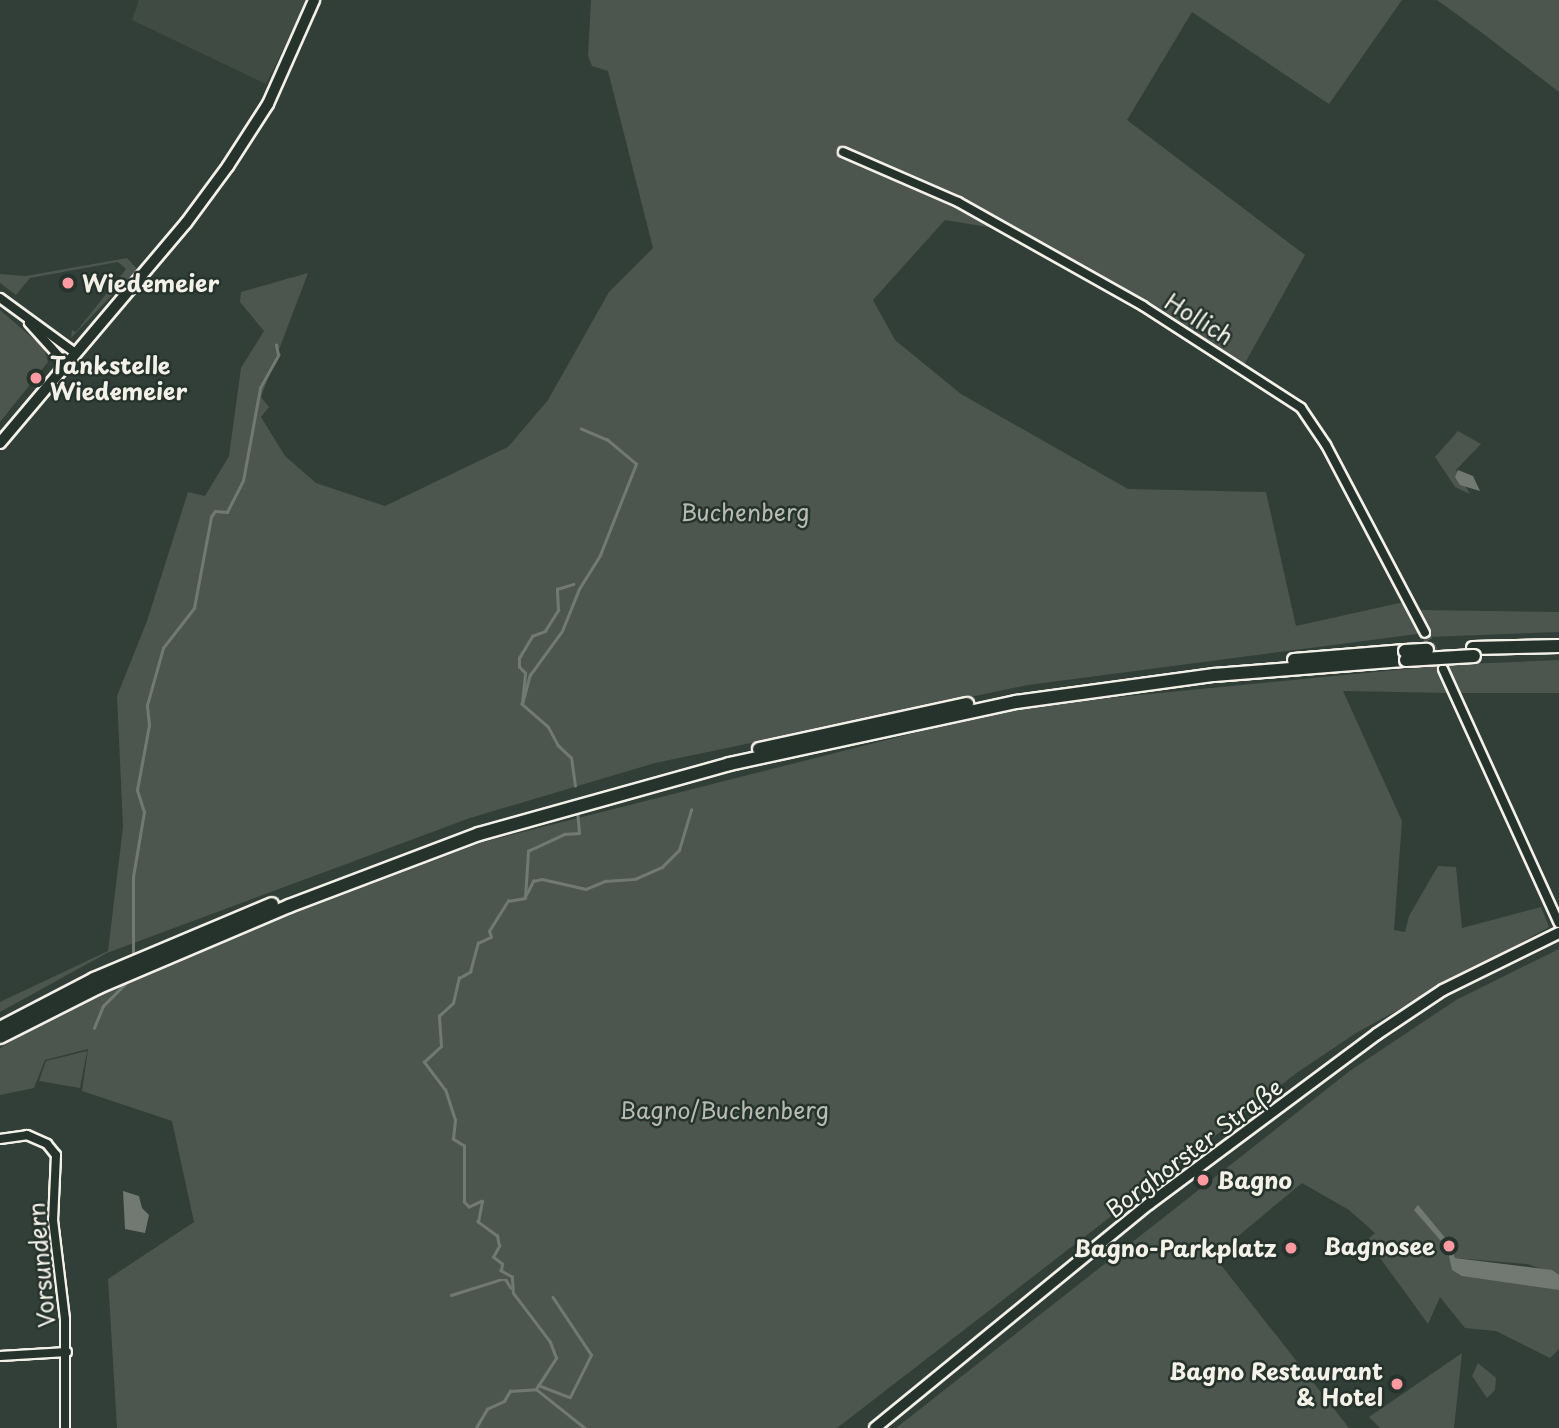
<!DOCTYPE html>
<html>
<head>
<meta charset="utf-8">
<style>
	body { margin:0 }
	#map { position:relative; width:1559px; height:1428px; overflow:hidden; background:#323e38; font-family:"Playpen Sans",sans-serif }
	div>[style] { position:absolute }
	.built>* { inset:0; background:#404b44 }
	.green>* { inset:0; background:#4c564f }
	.water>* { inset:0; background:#727972 }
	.stream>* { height:2.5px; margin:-1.25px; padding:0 1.25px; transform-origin:1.25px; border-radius:1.25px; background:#727972 }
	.minor-tunnel>* { height:8px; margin-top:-4px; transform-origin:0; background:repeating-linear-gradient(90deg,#4f5952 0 8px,transparent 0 12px) }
	.roads { filter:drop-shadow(2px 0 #f4f1e8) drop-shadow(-2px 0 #f4f1e8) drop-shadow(0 2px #f4f1e8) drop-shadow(0 -2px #f4f1e8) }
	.minor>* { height:8px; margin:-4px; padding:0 4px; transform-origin:4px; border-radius:4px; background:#26332d }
	.major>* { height:10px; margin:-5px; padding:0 5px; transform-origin:5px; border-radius:5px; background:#26332d }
	.highway>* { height:12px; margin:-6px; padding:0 6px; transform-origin:6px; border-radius:6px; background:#26332d }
	.bridges { filter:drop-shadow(2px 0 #f4f1e8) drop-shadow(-2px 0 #f4f1e8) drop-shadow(0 2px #f4f1e8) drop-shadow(0 -2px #f4f1e8) }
	.highway-bridge>* { height:12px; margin:-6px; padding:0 6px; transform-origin:6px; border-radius:6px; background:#26332d }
	.dots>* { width:19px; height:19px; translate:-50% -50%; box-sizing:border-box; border:4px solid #26332d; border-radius:50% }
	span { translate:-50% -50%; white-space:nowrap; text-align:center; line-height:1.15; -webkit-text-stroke:5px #26332d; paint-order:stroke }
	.poi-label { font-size:23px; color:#f4f1e8; font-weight:700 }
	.left { translate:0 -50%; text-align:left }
	.right { translate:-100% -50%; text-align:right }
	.street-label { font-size:23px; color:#f4f1e8 }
	.park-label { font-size:23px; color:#b9bbb2 }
</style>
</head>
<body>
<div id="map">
	<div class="built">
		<div style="clip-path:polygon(139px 0,307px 0,266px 84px,132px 20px)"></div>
	</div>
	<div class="green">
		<div style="clip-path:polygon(591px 0,1402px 0,1329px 104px,1192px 12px,1127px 120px,1305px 255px,1240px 372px,1143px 306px,994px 228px,945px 220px,873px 300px,895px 340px,961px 394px,1128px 489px,1266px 492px,1296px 626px,1404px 602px,1425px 633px,1028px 685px,655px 763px,470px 818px,107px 953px,0 1012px,0 1002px,108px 951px,123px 827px,117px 696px,147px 621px,188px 492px,205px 496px,229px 456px,241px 368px,264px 331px,240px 302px,241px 292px,308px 273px,261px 397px,269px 407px,261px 417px,285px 456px,316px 483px,385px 506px,508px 447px,548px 400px,609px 292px,653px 248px,608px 71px,592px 66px,588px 56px)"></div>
		<div style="clip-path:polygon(1437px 0,1559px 0,1559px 92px,1481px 32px)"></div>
		<div style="clip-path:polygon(127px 258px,137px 269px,71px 338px,72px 330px,76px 332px,126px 269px,118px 262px,30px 278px,16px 295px,0 283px,0 274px,26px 276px)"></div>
		<div style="clip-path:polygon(0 310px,44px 348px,48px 362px,0 422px)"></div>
		<div style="clip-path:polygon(1458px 431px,1481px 444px,1456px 470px,1470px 494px,1455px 487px,1435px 457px)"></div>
		<div style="clip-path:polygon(1418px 610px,1559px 612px,1559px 632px,1430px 637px)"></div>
		<div style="clip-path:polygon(1559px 660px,1559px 693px,1457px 693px,1444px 665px)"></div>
		<div style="clip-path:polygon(1437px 666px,1448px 693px,1343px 691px,1402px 821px,1394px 930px,1405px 932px,1409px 916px,1438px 866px,1456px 867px,1462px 928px,1541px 907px,1549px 927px,1356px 1033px,1298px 1072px,837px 1428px,117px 1428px,108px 1279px,194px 1222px,172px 1121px,82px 1091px,88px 1049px,45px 1060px,34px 1088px,0 1095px,0 1048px,66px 1009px,181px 956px,483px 842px,1017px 707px)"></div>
		<div style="clip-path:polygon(1559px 949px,1559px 1275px,1527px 1264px,1455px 1258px,1451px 1245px,1415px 1210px,1447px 1248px,1452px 1270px,1559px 1290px,1559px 1349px,1550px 1358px,1496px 1331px,1465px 1328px,1440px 1297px,1428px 1324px,1367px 1240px,1375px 1233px,1349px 1210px,1302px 1183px,1214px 1256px,1349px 1428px,896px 1428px,1351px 1070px,1456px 1000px)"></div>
		<div style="clip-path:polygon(87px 1051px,80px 1088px,39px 1081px,46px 1061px)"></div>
		<div style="clip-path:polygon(1462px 1353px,1454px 1428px,1380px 1428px,1369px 1417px)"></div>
		<div style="clip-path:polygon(1478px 1363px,1496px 1378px,1495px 1390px,1487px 1398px,1472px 1376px)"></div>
	</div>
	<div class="water">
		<div style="clip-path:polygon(1458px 470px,1473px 476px,1480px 491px,1460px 485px,1455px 477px)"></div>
		<div style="clip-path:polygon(123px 1191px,139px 1196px,142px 1208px,149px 1215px,145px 1233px,125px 1229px)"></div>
		<div style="clip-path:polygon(1418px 1205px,1451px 1245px,1455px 1258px,1552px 1270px,1559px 1275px,1559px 1290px,1462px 1276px,1452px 1270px,1447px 1248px,1414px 1210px)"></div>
	</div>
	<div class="stream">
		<div style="left:522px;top:703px;width:30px;rotate:-84deg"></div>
		<div style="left:525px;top:673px;width:8px;rotate:-135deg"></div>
		<div style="left:519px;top:667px;width:9px;rotate:-90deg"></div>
		<div style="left:519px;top:658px;width:26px;rotate:-59deg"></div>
		<div style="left:532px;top:636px;width:14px;rotate:-21deg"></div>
		<div style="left:545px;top:631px;width:25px;rotate:-58deg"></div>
		<div style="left:558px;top:610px;width:21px;rotate:-93deg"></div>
		<div style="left:557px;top:589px;width:17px;rotate:-17deg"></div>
		<div style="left:575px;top:786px;width:28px;rotate:-98deg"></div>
		<div style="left:571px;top:758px;width:18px;rotate:-137deg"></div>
		<div style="left:558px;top:746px;width:21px;rotate:-118deg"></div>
		<div style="left:548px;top:727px;width:35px;rotate:-139deg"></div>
		<div style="left:522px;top:704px;width:30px;rotate:-75deg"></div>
		<div style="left:530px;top:675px;width:54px;rotate:-54deg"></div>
		<div style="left:562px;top:631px;width:45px;rotate:-68deg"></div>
		<div style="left:579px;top:589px;width:40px;rotate:-58deg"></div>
		<div style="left:600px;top:555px;width:98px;rotate:-68.4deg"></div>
		<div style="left:636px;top:464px;width:38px;rotate:-140deg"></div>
		<div style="left:607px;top:440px;width:28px;rotate:-157deg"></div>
		<div style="left:526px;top:895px;width:16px;rotate:-63deg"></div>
		<div style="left:533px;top:881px;width:9px;rotate:-13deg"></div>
		<div style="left:542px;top:879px;width:45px;rotate:12.8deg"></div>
		<div style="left:586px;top:889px;width:21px;rotate:-23deg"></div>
		<div style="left:605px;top:881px;width:30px;rotate:-4deg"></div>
		<div style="left:635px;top:879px;width:30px;rotate:-24deg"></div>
		<div style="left:662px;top:867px;width:24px;rotate:-45deg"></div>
		<div style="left:679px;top:850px;width:42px;rotate:-73.3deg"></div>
		<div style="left:133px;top:957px;width:80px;rotate:-90deg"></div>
		<div style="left:133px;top:877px;width:66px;rotate:-80.4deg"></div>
		<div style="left:144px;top:812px;width:23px;rotate:-108deg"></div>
		<div style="left:137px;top:790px;width:66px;rotate:-79.5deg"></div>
		<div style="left:149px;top:725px;width:20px;rotate:-96deg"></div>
		<div style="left:147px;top:705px;width:59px;rotate:-74.3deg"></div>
		<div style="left:163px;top:648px;width:51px;rotate:-52.2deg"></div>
		<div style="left:194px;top:608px;width:93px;rotate:-79.4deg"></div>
		<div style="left:211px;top:517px;width:7px;rotate:-56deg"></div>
		<div style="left:215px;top:511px;width:12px;rotate:5deg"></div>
		<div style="left:227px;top:512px;width:35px;rotate:-63deg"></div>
		<div style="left:243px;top:481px;width:95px;rotate:-79.6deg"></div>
		<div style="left:260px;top:388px;width:38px;rotate:-61deg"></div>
		<div style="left:278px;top:355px;width:10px;rotate:-101deg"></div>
		<div style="left:94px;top:1028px;width:24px;rotate:-68deg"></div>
		<div style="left:103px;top:1006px;width:38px;rotate:-45deg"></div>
		<div style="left:451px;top:1295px;width:50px;rotate:-17.4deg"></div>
		<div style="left:499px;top:1280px;width:7px"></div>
		<div style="left:506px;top:1280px;width:9px;rotate:58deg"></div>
		<div style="left:538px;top:1385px;width:34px;rotate:21deg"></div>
		<div style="left:570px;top:1397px;width:47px;rotate:-63.4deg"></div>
		<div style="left:591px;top:1355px;width:69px;rotate:-123.7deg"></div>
		<div style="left:536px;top:1389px;width:63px;rotate:38.5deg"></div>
		<div style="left:476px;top:1428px;width:22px;rotate:-60deg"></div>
		<div style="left:487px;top:1409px;width:19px;rotate:-25deg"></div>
		<div style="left:504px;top:1401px;width:12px;rotate:-59deg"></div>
		<div style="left:510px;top:1391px;width:26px;rotate:-4deg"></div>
		<div style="left:536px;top:1389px;width:37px;rotate:-57deg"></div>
		<div style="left:556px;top:1358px;width:17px;rotate:-111deg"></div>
		<div style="left:550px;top:1342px;width:61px;rotate:-127.1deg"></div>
		<div style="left:513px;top:1293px;width:16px;rotate:-94deg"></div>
		<div style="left:512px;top:1277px;width:13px;rotate:-151deg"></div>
		<div style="left:501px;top:1271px;width:7px;rotate:-82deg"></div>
		<div style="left:502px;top:1264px;width:11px;rotate:-142deg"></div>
		<div style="left:493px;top:1257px;width:13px;rotate:-61deg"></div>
		<div style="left:499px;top:1246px;width:10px;rotate:-101deg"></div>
		<div style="left:497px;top:1236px;width:24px;rotate:-144deg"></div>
		<div style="left:478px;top:1222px;width:21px;rotate:-79deg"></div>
		<div style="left:482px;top:1201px;width:14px;rotate:155deg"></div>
		<div style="left:469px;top:1207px;width:7px;rotate:-135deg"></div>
		<div style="left:464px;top:1202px;width:56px;rotate:-90deg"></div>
		<div style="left:464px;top:1146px;width:13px;rotate:-148deg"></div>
		<div style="left:453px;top:1139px;width:19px;rotate:-84deg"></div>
		<div style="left:455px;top:1120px;width:32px;rotate:-108deg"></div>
		<div style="left:445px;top:1090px;width:35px;rotate:-127deg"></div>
		<div style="left:424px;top:1062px;width:23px;rotate:-43deg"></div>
		<div style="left:441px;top:1046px;width:30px;rotate:-94deg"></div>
		<div style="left:439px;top:1016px;width:19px;rotate:-43deg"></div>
		<div style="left:453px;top:1003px;width:26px;rotate:-77deg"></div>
		<div style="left:459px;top:978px;width:13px;rotate:-29deg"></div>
		<div style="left:470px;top:972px;width:30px;rotate:-75deg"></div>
		<div style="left:478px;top:943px;width:14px;rotate:-25deg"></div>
		<div style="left:491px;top:937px;width:6px;rotate:-108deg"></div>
		<div style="left:489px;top:931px;width:36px;rotate:-58deg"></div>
		<div style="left:508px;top:901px;width:17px;rotate:-10deg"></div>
		<div style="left:525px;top:898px;width:47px;rotate:-86.3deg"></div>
		<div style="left:528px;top:851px;width:40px;rotate:-25deg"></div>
		<div style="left:564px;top:834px;width:15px;rotate:-4deg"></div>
		<div style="left:579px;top:833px;width:21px;rotate:-95deg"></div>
	</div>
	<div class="minor-tunnel">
		<div style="left:1425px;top:633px;width:30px;rotate:64deg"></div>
	</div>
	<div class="roads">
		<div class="minor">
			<div style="left:843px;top:152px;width:125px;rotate:23.5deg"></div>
			<div style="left:958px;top:202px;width:212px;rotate:29.3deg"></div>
			<div style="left:1143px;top:306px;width:188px;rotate:32.8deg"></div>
			<div style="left:1301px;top:408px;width:45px;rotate:56deg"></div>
			<div style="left:1326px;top:445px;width:212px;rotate:62.2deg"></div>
			<div style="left:0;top:298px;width:92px;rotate:36.1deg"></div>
			<div style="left:29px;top:323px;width:54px;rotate:48deg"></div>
			<div style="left:1443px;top:669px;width:279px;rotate:65.5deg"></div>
			<div style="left:0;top:1139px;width:27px;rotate:-8deg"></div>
			<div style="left:27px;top:1135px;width:22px;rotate:24deg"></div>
			<div style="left:47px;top:1144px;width:14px;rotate:51deg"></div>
			<div style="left:56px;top:1155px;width:65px;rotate:92.6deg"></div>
			<div style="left:53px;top:1220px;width:100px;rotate:83.1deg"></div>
			<div style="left:65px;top:1319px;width:109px;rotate:90deg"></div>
			<div style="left:0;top:1356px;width:67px;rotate:-3.4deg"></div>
		</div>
		<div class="major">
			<div style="left:0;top:443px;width:288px;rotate:-49.8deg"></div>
			<div style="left:186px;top:223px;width:71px;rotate:-53.6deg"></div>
			<div style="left:228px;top:166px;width:74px;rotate:-57.2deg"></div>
			<div style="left:268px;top:104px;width:114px;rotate:-66.1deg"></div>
			<div style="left:875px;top:1428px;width:354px;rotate:-39.3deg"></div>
			<div style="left:1149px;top:1204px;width:284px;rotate:-36.7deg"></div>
			<div style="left:1377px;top:1034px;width:79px;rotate:-33.7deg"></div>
			<div style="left:1443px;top:990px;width:129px;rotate:-26.2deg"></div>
		</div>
		<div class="highway">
			<div style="left:1473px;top:648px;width:86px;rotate:-1.3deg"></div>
			<div style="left:1294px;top:660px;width:111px;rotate:-4.6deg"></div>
			<div style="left:759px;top:749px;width:213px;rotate:-12.2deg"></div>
			<div style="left:0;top:1028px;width:106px;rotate:-27.5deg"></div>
			<div style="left:94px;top:979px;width:193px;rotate:-22.8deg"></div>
			<div style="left:0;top:1037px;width:111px;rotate:-26.8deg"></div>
			<div style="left:99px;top:987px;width:207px;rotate:-23.1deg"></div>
			<div style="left:289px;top:906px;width:203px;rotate:-20.8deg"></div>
			<div style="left:479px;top:834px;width:260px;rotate:-15.6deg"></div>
			<div style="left:729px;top:764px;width:294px;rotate:-12.2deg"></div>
			<div style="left:1016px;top:702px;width:200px;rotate:-7.8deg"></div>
			<div style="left:1214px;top:675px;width:193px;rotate:-4.5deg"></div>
		</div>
	</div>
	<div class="bridges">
		<div class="highway-bridge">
			<div style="left:1405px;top:651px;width:22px;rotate:-3deg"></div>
			<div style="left:1406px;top:660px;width:68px;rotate:-3.4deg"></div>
		</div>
	</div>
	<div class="dots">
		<div style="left:68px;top:283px;background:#ff9aa2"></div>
		<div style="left:36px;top:378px;background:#ff9aa2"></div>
		<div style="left:1203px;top:1180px;background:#ff9aa2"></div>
		<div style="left:1449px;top:1246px;background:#ff9aa2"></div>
		<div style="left:1291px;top:1248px;background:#ff9aa2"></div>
		<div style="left:1397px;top:1384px;background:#ff9aa2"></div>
	</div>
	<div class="poi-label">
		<span class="left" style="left:82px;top:283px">Wiedemeier</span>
		<span class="left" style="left:50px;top:378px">Tankstelle<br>Wiedemeier</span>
		<span class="left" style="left:1217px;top:1180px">Bagno</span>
		<span class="right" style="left:1435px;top:1246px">Bagnosee</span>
		<span class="right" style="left:1277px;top:1248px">Bagno-Parkplatz</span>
		<span class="right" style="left:1383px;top:1384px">Bagno Restaurant<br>&amp; Hotel</span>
	</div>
	<div class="street-label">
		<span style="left:1199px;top:319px;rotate:32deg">Hollich</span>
		<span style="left:1194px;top:1148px;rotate:-37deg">Borghorster Straße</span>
		<span style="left:41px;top:1265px;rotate:-95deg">Vorsundern</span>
	</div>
	<div class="park-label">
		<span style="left:745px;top:512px">Buchenberg</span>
		<span style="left:724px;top:1110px">Bagno/Buchenberg</span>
	</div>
</div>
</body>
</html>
